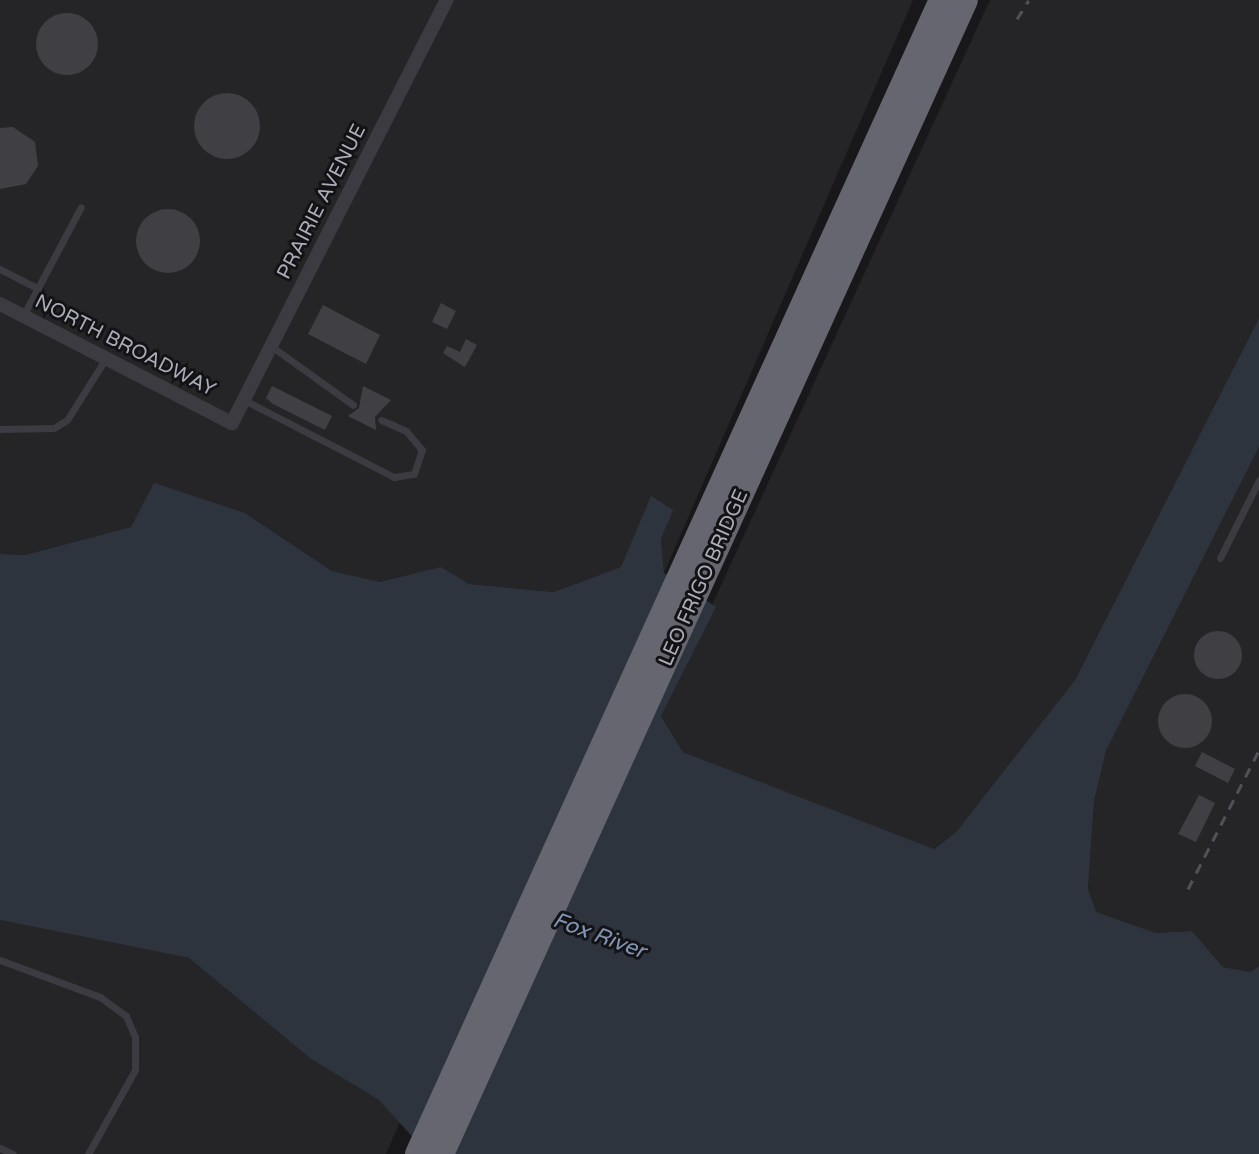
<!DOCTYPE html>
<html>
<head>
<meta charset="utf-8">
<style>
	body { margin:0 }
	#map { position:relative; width:1259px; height:1154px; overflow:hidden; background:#18181a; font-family:"Varela Round",sans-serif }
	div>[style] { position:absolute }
	.built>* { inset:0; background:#252427 }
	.water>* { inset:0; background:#2e343e }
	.building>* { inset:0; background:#404044 }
	.round { border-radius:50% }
	.lane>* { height:7px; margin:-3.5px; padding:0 3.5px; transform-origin:3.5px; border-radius:3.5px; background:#3b3b41 }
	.street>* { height:14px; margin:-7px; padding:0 7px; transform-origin:7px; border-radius:7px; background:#3b3b41 }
	.highway>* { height:26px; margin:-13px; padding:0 13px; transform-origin:13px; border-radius:13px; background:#656670 }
	.rail>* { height:3px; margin-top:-1.5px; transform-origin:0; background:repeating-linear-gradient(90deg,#505158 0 10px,transparent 0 18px) }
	span { translate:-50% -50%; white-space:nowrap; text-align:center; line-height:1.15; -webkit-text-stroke:6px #131315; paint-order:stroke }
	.street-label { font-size:20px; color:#abadba }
	.water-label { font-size:22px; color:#8294b4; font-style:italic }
</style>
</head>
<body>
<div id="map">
	<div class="built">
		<div style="clip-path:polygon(0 0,913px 0,664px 573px,661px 539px,672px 510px,621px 567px,555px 592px,469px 584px,441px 568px,380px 582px,332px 571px,245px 513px,132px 527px,25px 555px,0 554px)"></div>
		<div style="clip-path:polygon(990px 0,1259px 0,1259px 318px,1075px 680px,956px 832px,933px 849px,683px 752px,661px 716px)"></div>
		<div style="clip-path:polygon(1259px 447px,1259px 966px,1250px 972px,1223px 967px,1192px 931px,1156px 933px,1095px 912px,1088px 889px,1094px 802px,1106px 751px)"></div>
		<div style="clip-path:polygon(0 920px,189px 958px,311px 1059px,379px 1100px,400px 1122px,386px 1154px,0 1154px)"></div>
	</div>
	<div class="water">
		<div style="clip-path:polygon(1259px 318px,1259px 447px,1106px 751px,1094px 802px,1088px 889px,1096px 912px,1156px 933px,1192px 931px,1223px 967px,1250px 972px,1259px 966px,1259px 1154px,428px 1154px,379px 1100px,311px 1059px,189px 958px,0 920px,0 554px,25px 555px,131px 527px,154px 483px,245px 513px,332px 571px,380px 582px,441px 567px,469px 584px,554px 592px,621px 567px,651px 496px,673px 510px,661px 539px,664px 573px,716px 607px,661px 716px,683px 752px,934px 849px,956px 832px,1075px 680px)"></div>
	</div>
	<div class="building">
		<div class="round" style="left:36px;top:13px;width:62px;height:62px"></div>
		<div class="round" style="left:194px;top:93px;width:66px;height:66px"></div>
		<div style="clip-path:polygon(13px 127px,35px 142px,38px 166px,26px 184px,0 189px,0 128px)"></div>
		<div class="round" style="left:136px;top:209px;width:64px;height:64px"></div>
		<div style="clip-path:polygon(441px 303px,456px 311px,447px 329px,432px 322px)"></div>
		<div style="clip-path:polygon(323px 305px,380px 335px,366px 364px,308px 334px)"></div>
		<div style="clip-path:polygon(466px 339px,477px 345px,465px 367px,443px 353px,447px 346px,460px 352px)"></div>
		<div style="clip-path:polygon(272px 386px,332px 416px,325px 430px,273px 404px,266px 398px)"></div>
		<div style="clip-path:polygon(363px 386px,391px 400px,375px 417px,376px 430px,348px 416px,359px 408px)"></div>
		<div class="round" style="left:1194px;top:631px;width:48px;height:48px"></div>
		<div class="round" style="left:1158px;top:694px;width:54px;height:54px"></div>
		<div style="clip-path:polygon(1202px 752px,1235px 769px,1228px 783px,1195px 766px)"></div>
		<div style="clip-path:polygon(1199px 795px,1215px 803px,1196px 842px,1178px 834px)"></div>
	</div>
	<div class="lane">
		<div style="left:0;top:269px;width:44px;rotate:27.1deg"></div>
		<div style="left:23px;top:316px;width:123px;rotate:-62deg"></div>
		<div style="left:271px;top:346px;width:101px;rotate:35.7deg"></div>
		<div style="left:244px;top:400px;width:169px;rotate:27.2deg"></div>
		<div style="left:394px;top:477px;width:20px;rotate:-9deg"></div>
		<div style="left:414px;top:474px;width:25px;rotate:-72deg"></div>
		<div style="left:422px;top:450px;width:25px;rotate:-130deg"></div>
		<div style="left:406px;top:431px;width:27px;rotate:-156deg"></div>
		<div style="left:0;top:429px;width:54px;rotate:-1.1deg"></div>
		<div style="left:54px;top:428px;width:15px;rotate:-32deg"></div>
		<div style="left:67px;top:420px;width:73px;rotate:-57.8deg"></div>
		<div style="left:1220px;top:558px;width:87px;rotate:-63.4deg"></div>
		<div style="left:0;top:960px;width:107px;rotate:20.3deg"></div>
		<div style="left:100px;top:997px;width:32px;rotate:36deg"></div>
		<div style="left:126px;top:1016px;width:23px;rotate:67deg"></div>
		<div style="left:135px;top:1037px;width:33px;rotate:90deg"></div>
		<div style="left:135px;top:1070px;width:96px;rotate:119.2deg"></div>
		<div style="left:0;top:1148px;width:14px;rotate:25deg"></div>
	</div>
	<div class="street">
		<div style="left:0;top:304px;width:261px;rotate:27.2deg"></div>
		<div style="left:232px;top:423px;width:475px;rotate:-63.1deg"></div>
	</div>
	<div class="highway">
		<div style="left:418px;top:1154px;width:1267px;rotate:-65.58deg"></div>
		<div style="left:441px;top:1154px;width:1267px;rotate:-65.58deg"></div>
	</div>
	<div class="rail">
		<div style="left:1017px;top:19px;width:22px;rotate:-58deg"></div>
		<div style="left:1188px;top:889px;width:156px;rotate:-62.9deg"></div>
	</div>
	<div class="street-label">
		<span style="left:322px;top:202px;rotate:-63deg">PRAIRIE AVENUE</span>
		<span style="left:125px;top:346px;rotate:27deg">NORTH BROADWAY</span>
		<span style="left:704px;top:578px;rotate:-66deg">LEO FRIGO BRIDGE</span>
	</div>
	<div class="water-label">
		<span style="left:599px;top:936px;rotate:20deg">Fox River</span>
	</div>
</div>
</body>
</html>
